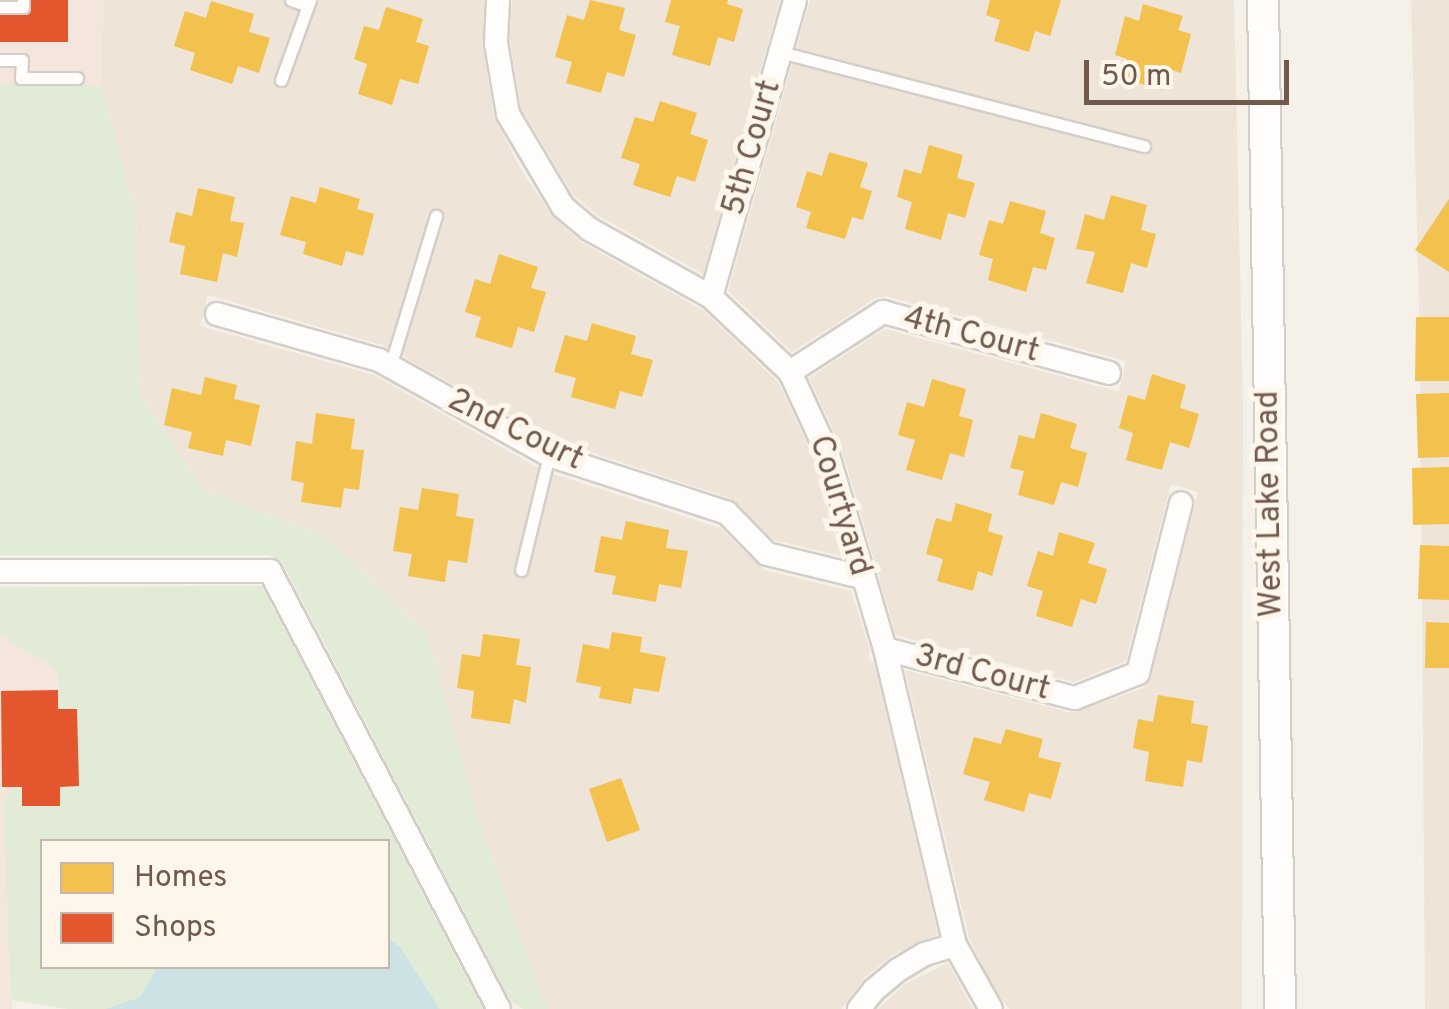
<!DOCTYPE html>
<html>
<head>
<meta charset="utf-8">
<style>
	body { margin:0 }
	#map { position:relative; width:1449px; height:1009px; overflow:hidden; background:#f5f1e9; font-family:Overpass,sans-serif }
	div>[style] { position:absolute }
	.residential>* { inset:0; background:#eee4d7 }
	.commercial>* { inset:0; background:#f5e6dd }
	.green>* { inset:0; background:#e2ebd5 }
	.water>* { inset:0; background:#cce2e4 }
	.homes>* { inset:0; background:#f2c14e }
	.shops>* { inset:0; background:#e4572e }
	.roads { filter:drop-shadow(2px 0 #d4cec8) drop-shadow(-2px 0 #d4cec8) drop-shadow(0 2px #d4cec8) drop-shadow(0 -2px #d4cec8) }
	.lane>* { height:11px; margin:-5.5px; padding:0 5.5px; transform-origin:5.5px; border-radius:5.5px; background:#fefdfc }
	.street>* { height:22px; margin:-11px; padding:0 11px; transform-origin:11px; border-radius:11px; background:#fefdfc }
	.secondary>* { height:30px; margin:-15px; padding:0 15px; transform-origin:15px; border-radius:15px; background:#fefdfc }
	span { translate:-50% -50%; white-space:nowrap; text-align:center; line-height:1.15; -webkit-text-stroke:10px #fdf6ea; paint-order:stroke }
	.street-label { font-size:32px; color:#71594c }
	.legend { position:absolute; left:40px; top:839px; width:350px; height:130px; box-sizing:border-box; background:#fdf6ea; border:2px solid #c5b7ab; margin:0; padding:12px 18px; list-style:none; font-size:30px; color:#71594c }
	.legend li { display:flex; align-items:center; gap:20px; height:50px }
	.legend b { width:50px; border:2px solid #c5b7ab }
	.scale { position:absolute; left:1084px; top:60px; width:205px; height:45px; box-sizing:border-box; border:5px solid #71594c; border-top:0; padding-left:12px; font-size:30px; line-height:35px; white-space:nowrap; color:#71594c; -webkit-text-stroke:8px #fdf6ea; paint-order:stroke }
</style>
</head>
<body>
<div id="map">
	<div class="residential">
		<div style="clip-path:polygon(103px 0,484px 0,483px 46px,494px 116px,520px 168px,552px 216px,581px 242px,704px 311px,778px 382px,814px 458px,841px 556px,774px 540px,730px 498px,554px 440px,382px 345px,208px 295px,200px 326px,374px 375px,542px 470px,720px 528px,764px 570px,851px 591px,870px 650px,868px 660px,874px 662px,938px 934px,891px 956px,866px 976px,841px 1009px,547px 1009px,477px 816px,427px 633px,323px 535px,203px 490px,139px 392px,136px 216px,101px 85px)"></div>
		<div style="clip-path:polygon(512px 0,780px 0,703px 274px,597px 215px,573px 195px,521px 108px,510px 42px)"></div>
		<div style="clip-path:polygon(810px 0,1234px 0,1243px 405px,1242px 1009px,1010px 1009px,994px 989px,969px 938px,905px 670px,1072px 713px,1143px 688px,1151px 677px,1198px 492px,1171px 484px,1126px 661px,1074px 682px,896px 635px,841px 447px,809px 378px,885px 329px,1119px 392px,1126px 361px,886px 296px,876px 298px,792px 352px,728px 291px)"></div>
		<div style="clip-path:polygon(1411px 0,1449px 0,1449px 1009px,1425px 1009px,1420px 343px)"></div>
		<div style="clip-path:polygon(948px 963px,973px 1009px,878px 1009px,905px 984px)"></div>
	</div>
	<div class="commercial">
		<div style="clip-path:polygon(0 0,103px 0,101px 85px,0 84px)"></div>
		<div style="clip-path:polygon(0 635px,56px 669px,65px 738px,3px 800px,12px 1009px,0 1009px)"></div>
	</div>
	<div class="green">
		<div style="clip-path:polygon(0 84px,101px 85px,136px 216px,139px 392px,203px 490px,323px 535px,427px 633px,477px 816px,547px 1009px,523px 1009px,510px 1000px,282px 562px,270px 555px,0 555px)"></div>
		<div style="clip-path:polygon(262px 586px,483px 1009px,440px 1009px,400px 947px,388px 938px,388px 842px,42px 842px,42px 966px,157px 967px,140px 997px,105px 1009px,67px 1009px,11px 1000px,3px 800px,65px 738px,56px 669px,0 635px,0 587px)"></div>
	</div>
	<div class="water">
		<div style="clip-path:polygon(388px 938px,400px 947px,440px 1009px,105px 1009px,140px 997px,157px 967px,388px 966px)"></div>
	</div>
	<div class="homes">
		<div style="clip-path:polygon(590px 0,625px 8px,619px 30px,636px 35px,624px 77px,607px 72px,601px 93px,566px 83px,572px 62px,555px 57px,567px 15px,584px 20px)"></div>
		<div style="clip-path:polygon(671px 0,728px 0,727px 4px,743px 9px,734px 42px,718px 37px,710px 66px,672px 55px,680px 26px,665px 22px)"></div>
		<div style="clip-path:polygon(990px 0,1061px 0,1050px 36px,1035px 31px,1029px 52px,994px 41px,1000px 20px,986px 15px)"></div>
		<div style="clip-path:polygon(211px 1px,254px 14px,249px 32px,270px 38px,259px 73px,238px 66px,232px 84px,190px 70px,195px 53px,174px 46px,185px 11px,206px 18px)"></div>
		<div style="clip-path:polygon(1143px 4px,1183px 16px,1178px 30px,1191px 34px,1181px 73px,1169px 69px,1163px 90px,1121px 78px,1127px 59px,1115px 55px,1125px 16px,1139px 21px)"></div>
		<div style="clip-path:polygon(386px 7px,423px 19px,416px 42px,429px 46px,418px 84px,400px 79px,392px 105px,358px 94px,367px 64px,354px 59px,364px 26px,379px 30px)"></div>
		<div style="clip-path:polygon(660px 101px,697px 113px,690px 134px,708px 140px,695px 182px,677px 176px,670px 197px,633px 185px,640px 164px,621px 158px,635px 117px,653px 122px)"></div>
		<div style="clip-path:polygon(929px 145px,963px 155px,957px 178px,975px 183px,965px 218px,948px 213px,941px 240px,905px 229px,912px 202px,897px 197px,904px 169px,921px 174px)"></div>
		<div style="clip-path:polygon(829px 152px,868px 163px,860px 187px,872px 191px,863px 220px,852px 217px,845px 239px,806px 228px,811px 212px,796px 207px,807px 171px,822px 176px)"></div>
		<div style="clip-path:polygon(320px 187px,360px 199px,357px 209px,374px 214px,363px 256px,346px 251px,342px 266px,303px 254px,306px 242px,280px 235px,291px 196px,316px 203px)"></div>
		<div style="clip-path:polygon(198px 188px,235px 197px,230px 221px,244px 223px,237px 257px,223px 253px,217px 282px,180px 274px,185px 246px,169px 242px,176px 212px,192px 216px)"></div>
		<div style="clip-path:polygon(1111px 195px,1147px 205px,1141px 230px,1156px 234px,1147px 268px,1131px 263px,1123px 293px,1086px 283px,1095px 252px,1076px 249px,1085px 214px,1104px 220px)"></div>
		<div style="clip-path:polygon(1449px 199px,1449px 272px,1415px 250px)"></div>
		<div style="clip-path:polygon(1010px 201px,1046px 211px,1040px 233px,1055px 238px,1046px 270px,1033px 267px,1026px 292px,988px 280px,993px 259px,979px 255px,989px 220px,1003px 224px)"></div>
		<div style="clip-path:polygon(499px 254px,538px 267px,531px 288px,546px 292px,534px 332px,518px 327px,512px 348px,475px 337px,481px 317px,465px 312px,475px 279px,490px 284px)"></div>
		<div style="clip-path:polygon(1416px 317px,1449px 317px,1449px 381px,1415px 381px)"></div>
		<div style="clip-path:polygon(592px 323px,636px 336px,631px 354px,653px 360px,642px 397px,620px 391px,615px 409px,571px 397px,576px 378px,554px 372px,565px 335px,587px 341px)"></div>
		<div style="clip-path:polygon(1152px 374px,1186px 385px,1180px 408px,1199px 414px,1189px 448px,1170px 442px,1162px 470px,1126px 460px,1133px 433px,1119px 428px,1128px 395px,1145px 400px)"></div>
		<div style="clip-path:polygon(205px 377px,237px 385px,234px 399px,260px 405px,251px 446px,226px 440px,223px 456px,188px 448px,192px 432px,164px 425px,172px 388px,201px 395px)"></div>
		<div style="clip-path:polygon(932px 379px,966px 389px,959px 416px,973px 420px,964px 457px,950px 453px,942px 480px,906px 470px,915px 440px,898px 435px,907px 402px,924px 407px)"></div>
		<div style="clip-path:polygon(1449px 393px,1449px 457px,1418px 458px,1416px 394px)"></div>
		<div style="clip-path:polygon(316px 413px,355px 419px,351px 449px,364px 450px,359px 490px,344px 488px,341px 508px,301px 502px,304px 483px,291px 480px,296px 441px,312px 444px)"></div>
		<div style="clip-path:polygon(1041px 413px,1077px 424px,1070px 448px,1087px 453px,1078px 487px,1061px 482px,1054px 505px,1018px 495px,1024px 471px,1010px 468px,1019px 435px,1034px 439px)"></div>
		<div style="clip-path:polygon(1449px 467px,1449px 524px,1413px 525px,1412px 468px)"></div>
		<div style="clip-path:polygon(422px 488px,459px 494px,456px 516px,474px 519px,467px 563px,448px 560px,445px 582px,408px 576px,412px 554px,393px 551px,400px 507px,418px 510px)"></div>
		<div style="clip-path:polygon(956px 503px,992px 514px,988px 531px,1003px 536px,992px 576px,978px 571px,973px 591px,937px 581px,943px 559px,926px 554px,936px 518px,951px 522px)"></div>
		<div style="clip-path:polygon(626px 521px,669px 530px,666px 548px,688px 551px,681px 588px,659px 584px,656px 602px,612px 594px,616px 576px,594px 572px,601px 536px,622px 540px)"></div>
		<div style="clip-path:polygon(1059px 532px,1095px 543px,1088px 563px,1107px 569px,1096px 604px,1081px 599px,1072px 627px,1036px 616px,1043px 591px,1027px 586px,1038px 551px,1053px 556px)"></div>
		<div style="clip-path:polygon(1420px 545px,1449px 546px,1449px 600px,1418px 599px)"></div>
		<div style="clip-path:polygon(1426px 622px,1449px 623px,1449px 668px,1425px 668px)"></div>
		<div style="clip-path:polygon(612px 632px,642px 637px,640px 652px,666px 657px,659px 692px,634px 688px,631px 704px,599px 698px,601px 687px,576px 682px,583px 644px,609px 649px)"></div>
		<div style="clip-path:polygon(483px 634px,520px 639px,516px 665px,531px 667px,526px 703px,514px 699px,510px 724px,471px 718px,474px 691px,457px 688px,462px 654px,480px 657px)"></div>
		<div style="clip-path:polygon(1158px 695px,1194px 701px,1191px 723px,1208px 726px,1202px 763px,1187px 760px,1183px 787px,1145px 781px,1149px 752px,1133px 748px,1138px 719px,1153px 722px)"></div>
		<div style="clip-path:polygon(1006px 729px,1043px 739px,1038px 757px,1061px 763px,1051px 799px,1029px 793px,1024px 812px,984px 800px,990px 782px,963px 774px,974px 737px,1001px 744px)"></div>
		<div style="clip-path:polygon(621px 778px,640px 830px,607px 842px,589px 789px)"></div>
	</div>
	<div class="shops">
		<div style="clip-path:polygon(0 0,68px 0,68px 42px,0 42px)"></div>
		<div style="clip-path:polygon(58px 690px,58px 709px,77px 709px,79px 786px,60px 787px,60px 806px,22px 806px,22px 787px,2px 787px,1px 691px)"></div>
	</div>
	<div class="roads">
		<div class="lane">
			<div style="left:291px;top:0;width:18px;rotate:19deg"></div>
			<div style="left:0;top:7px;width:23px"></div>
			<div style="left:23px;top:7px;width:7px;rotate:-90deg"></div>
			<div style="left:780px;top:52px;width:376px;rotate:14.5deg"></div>
			<div style="left:0;top:60px;width:22px"></div>
			<div style="left:22px;top:60px;width:18px;rotate:93deg"></div>
			<div style="left:21px;top:78px;width:56px"></div>
			<div style="left:281px;top:80px;width:85px;rotate:-70.1deg"></div>
			<div style="left:390px;top:367px;width:158px;rotate:-73.1deg"></div>
			<div style="left:521px;top:570px;width:118px;rotate:-76.3deg"></div>
		</div>
		<div class="street">
			<div style="left:498px;top:0;width:43px;rotate:92.7deg"></div>
			<div style="left:496px;top:43px;width:72px;rotate:80.4deg"></div>
			<div style="left:508px;top:114px;width:108px;rotate:59.4deg"></div>
			<div style="left:563px;top:207px;width:34px;rotate:40deg"></div>
			<div style="left:589px;top:229px;width:140px;rotate:29.1deg"></div>
			<div style="left:711px;top:297px;width:109px;rotate:43.5deg"></div>
			<div style="left:790px;top:372px;width:88px;rotate:65.2deg"></div>
			<div style="left:827px;top:452px;width:205px;rotate:73.6deg"></div>
			<div style="left:885px;top:649px;width:304px;rotate:76.7deg"></div>
			<div style="left:955px;top:945px;width:73px;rotate:60.6deg"></div>
			<div style="left:711px;top:297px;width:309px;rotate:-74.2deg"></div>
			<div style="left:217px;top:314px;width:168px;rotate:15.9deg"></div>
			<div style="left:379px;top:360px;width:195px;rotate:29.2deg"></div>
			<div style="left:549px;top:455px;width:187px;rotate:18deg"></div>
			<div style="left:727px;top:513px;width:57px;rotate:45.7deg"></div>
			<div style="left:767px;top:554px;width:97px;rotate:13.7deg"></div>
			<div style="left:790px;top:372px;width:111px;rotate:-32.8deg"></div>
			<div style="left:883px;top:312px;width:234px;rotate:15.1deg"></div>
			<div style="left:0;top:571px;width:270px"></div>
			<div style="left:270px;top:571px;width:494px;rotate:62.4deg"></div>
			<div style="left:885px;top:649px;width:196px;rotate:14.5deg"></div>
			<div style="left:1075px;top:698px;width:68px;rotate:-21.6deg"></div>
			<div style="left:1138px;top:673px;width:175px;rotate:-75.8deg"></div>
			<div style="left:859px;top:1009px;width:24px;rotate:-52deg"></div>
			<div style="left:874px;top:990px;width:31px;rotate:-40deg"></div>
			<div style="left:898px;top:970px;width:31px;rotate:-31deg"></div>
			<div style="left:925px;top:954px;width:31px;rotate:-17deg"></div>
		</div>
		<div class="secondary">
			<div style="left:1263px;top:0;width:1009px;rotate:89.03deg"></div>
		</div>
	</div>
	<div class="street-label">
		<span style="left:753px;top:148px;rotate:-74deg">5th Court</span>
		<span style="left:971px;top:336px;rotate:15deg">4th Court</span>
		<span style="left:515px;top:431px;rotate:26deg">2nd Court</span>
		<span style="left:1271px;top:504px;rotate:-91deg">West Lake Road</span>
		<span style="left:839px;top:506px;rotate:73deg">Courtyard</span>
		<span style="left:982px;top:674px;rotate:15deg">3rd Court</span>
	</div>
	<ul class="legend">
	<li><b style="height:28px;background:#f2c14e"></b>Homes</li>
	<li><b style="height:28px;background:#e4572e"></b>Shops</li>
	</ul>
	<div class="scale">50 m</div>
</div>
</body>
</html>
